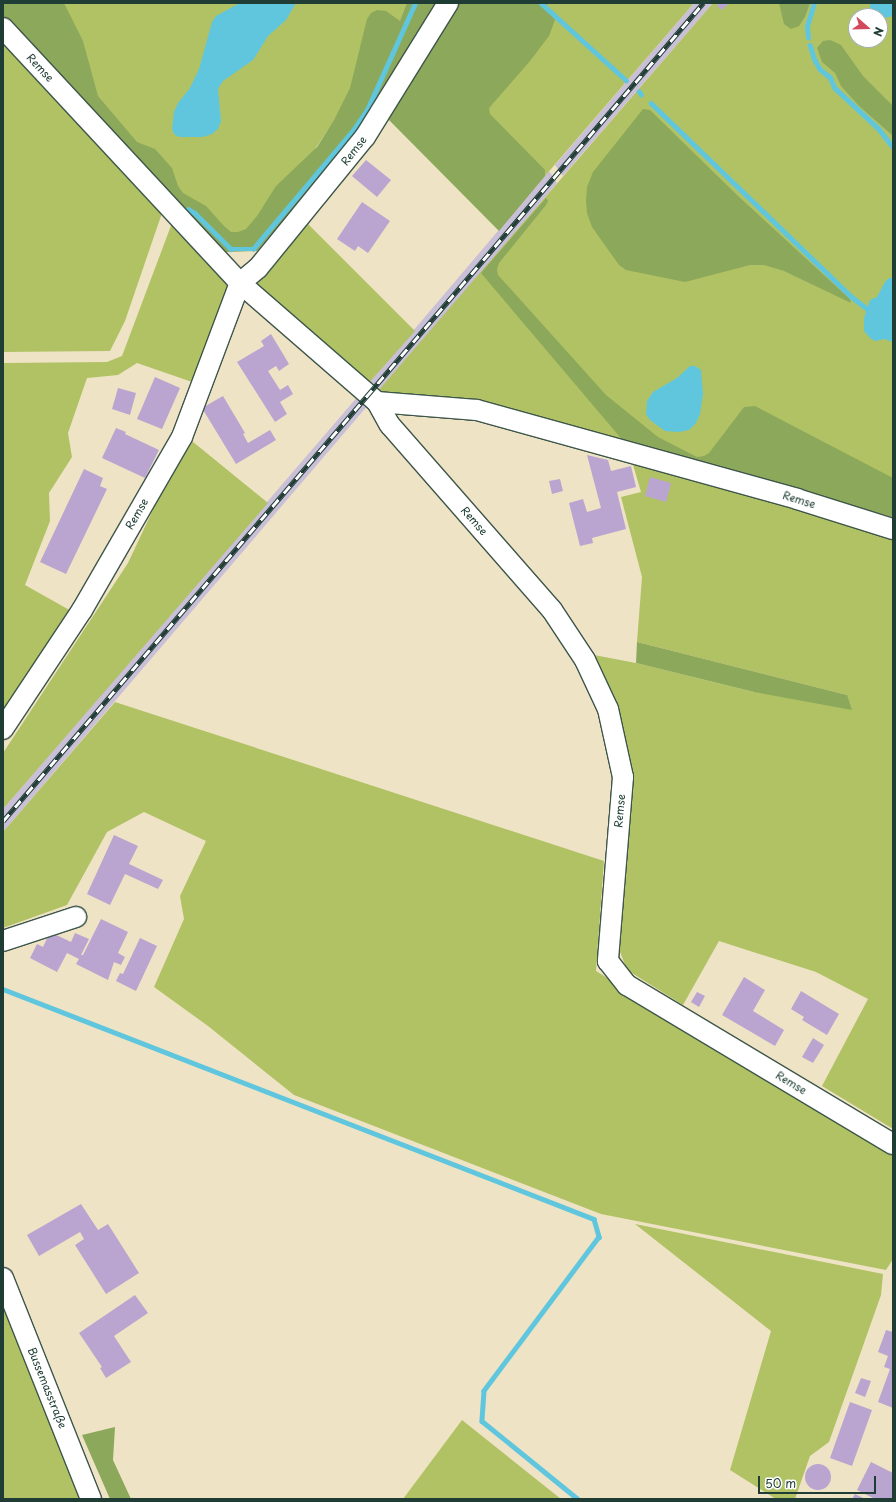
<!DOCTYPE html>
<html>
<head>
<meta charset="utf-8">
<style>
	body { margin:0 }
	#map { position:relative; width:896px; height:1502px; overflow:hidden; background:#efe3c6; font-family:"Playpen Sans",sans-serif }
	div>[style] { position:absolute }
	.industrial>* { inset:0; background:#c9bfd7 }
	.green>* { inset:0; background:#b1c265 }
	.forest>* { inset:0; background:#8ca85a }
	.water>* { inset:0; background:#60c6dd }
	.stream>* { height:4.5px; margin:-2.25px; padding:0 2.25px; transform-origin:2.25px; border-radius:2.25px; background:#60c6dd }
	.building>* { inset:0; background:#b9a5cf }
	.round { border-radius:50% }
	.roads { filter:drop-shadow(1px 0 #3e564a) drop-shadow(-1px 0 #3e564a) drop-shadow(0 1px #3e564a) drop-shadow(0 -1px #3e564a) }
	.minor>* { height:20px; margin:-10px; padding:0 10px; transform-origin:10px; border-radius:10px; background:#fff }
	.rail>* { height:4.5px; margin-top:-2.25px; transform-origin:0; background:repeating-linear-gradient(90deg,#fff 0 9px,#1f3d34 0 18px); box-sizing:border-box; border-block:1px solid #1f3d34 }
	span { translate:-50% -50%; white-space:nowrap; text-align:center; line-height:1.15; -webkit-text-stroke:3.5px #fff; paint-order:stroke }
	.street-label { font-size:11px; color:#1f3d34 }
	.frame { position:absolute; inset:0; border:4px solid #1f3d34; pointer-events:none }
	.north { position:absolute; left:848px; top:8px; width:40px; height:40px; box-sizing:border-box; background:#fff; border:1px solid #a5b1ae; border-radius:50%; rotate:110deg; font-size:11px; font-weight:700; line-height:16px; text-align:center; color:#1f3d34 }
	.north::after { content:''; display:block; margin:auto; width:14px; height:18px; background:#d1495b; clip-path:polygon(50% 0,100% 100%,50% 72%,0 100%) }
	.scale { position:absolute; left:758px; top:1476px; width:118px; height:18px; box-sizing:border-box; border:2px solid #1f3d34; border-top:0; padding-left:5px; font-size:12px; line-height:14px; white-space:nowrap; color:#1f3d34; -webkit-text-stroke:3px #fff; paint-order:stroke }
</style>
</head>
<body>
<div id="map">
	<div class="industrial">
		<div style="clip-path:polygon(694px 3px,713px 3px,563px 176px,555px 165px)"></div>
		<div style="clip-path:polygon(549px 171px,557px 183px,481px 273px,377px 392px,367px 385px)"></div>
		<div style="clip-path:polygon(359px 395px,369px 404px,3px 832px,3px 809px)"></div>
	</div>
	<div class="green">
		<div style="clip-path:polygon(3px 3px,412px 3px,252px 244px,178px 206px,3px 16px)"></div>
		<div style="clip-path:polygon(546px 3px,694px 3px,539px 183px,464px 101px)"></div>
		<div style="clip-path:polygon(evenodd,713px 3px,893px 3px,893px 517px,625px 443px,377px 392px,713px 3px,856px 16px,880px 16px,880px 40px,856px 40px,856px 16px)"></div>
		<div style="clip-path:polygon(3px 43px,162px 213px,125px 321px,110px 351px,3px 352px)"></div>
		<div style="clip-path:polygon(305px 221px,415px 331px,367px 385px,257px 291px,258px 277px)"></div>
		<div style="clip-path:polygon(172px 223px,228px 284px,222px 309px,195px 383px,137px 363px,118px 375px,87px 378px,68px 433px,72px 457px,49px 493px,50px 521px,25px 585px,73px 612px,3px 716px,3px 363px,107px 362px,122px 356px)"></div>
		<div style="clip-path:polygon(187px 437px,268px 503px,3px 809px,3px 753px,128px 563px)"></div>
		<div style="clip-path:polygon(631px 458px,893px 536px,893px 1129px,822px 1086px,868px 999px,816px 972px,719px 941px,683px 1005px,627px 970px,617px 944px,630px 777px,616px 703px,594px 655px,636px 663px,754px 692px,847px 695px,637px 642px,642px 577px,621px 497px,641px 492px)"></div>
		<div style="clip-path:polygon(115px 702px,604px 861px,596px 971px,893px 1154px,893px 1259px,886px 1270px,601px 1214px,294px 1095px,208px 1026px,154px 987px,184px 919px,180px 896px,206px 841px,144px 812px,107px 832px,67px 905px,3px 928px,3px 832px)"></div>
		<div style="clip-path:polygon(635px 1224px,883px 1274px,881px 1295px,829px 1442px,810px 1456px,795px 1499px,776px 1499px,730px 1470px,771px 1331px)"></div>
		<div style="clip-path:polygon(3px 1302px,82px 1499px,3px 1499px)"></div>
		<div style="clip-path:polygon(462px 1420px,561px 1499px,403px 1499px)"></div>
	</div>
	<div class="forest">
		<div style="clip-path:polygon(3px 3px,64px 3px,83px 41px,98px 96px,137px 142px,155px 149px,172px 168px,178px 186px,183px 193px,206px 206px,224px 226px,231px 232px,238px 232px,246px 229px,257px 216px,276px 186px,317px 147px,334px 120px,350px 88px,367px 19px,371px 13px,377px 10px,386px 11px,400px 21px,407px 3px,548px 3px,545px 9px,554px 16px,555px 20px,549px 36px,530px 61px,489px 108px,490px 114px,545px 170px,545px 176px,499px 231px,389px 120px,376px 110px,257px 251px,226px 252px,178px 206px,3px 16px)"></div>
		<div style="clip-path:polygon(779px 3px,810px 3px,805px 17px,799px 26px,791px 29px,784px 24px)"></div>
		<div style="clip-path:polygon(830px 40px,841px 45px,863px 76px,893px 106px,893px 136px,859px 106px,841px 86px,835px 73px,822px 62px,817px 48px,823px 41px)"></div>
		<div style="clip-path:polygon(643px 109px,650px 110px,737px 195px,850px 299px,851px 303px,784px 271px,764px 265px,750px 265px,685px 282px,626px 270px,619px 265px,592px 227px,587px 213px,586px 201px,587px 187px,593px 172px)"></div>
		<div style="clip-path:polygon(546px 198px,548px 201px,546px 205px,499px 263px,497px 269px,498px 275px,606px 395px,658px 437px,697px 457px,704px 456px,709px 453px,744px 407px,755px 406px,893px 478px,893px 517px,625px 443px,481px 273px)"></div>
		<div style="clip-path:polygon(637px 642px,847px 695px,852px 710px,754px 692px,636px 663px)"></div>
		<div style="clip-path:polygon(115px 1427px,113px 1460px,131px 1499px,110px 1499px,82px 1435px)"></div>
	</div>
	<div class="water">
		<div style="clip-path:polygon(240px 3px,296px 3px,286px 20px,268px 36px,253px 60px,223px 81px,221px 84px,218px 89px,221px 121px,218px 129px,212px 134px,203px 137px,179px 137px,174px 134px,172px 129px,174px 112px,178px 103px,190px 88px,199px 69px,212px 22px,216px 16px)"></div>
		<div style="clip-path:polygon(870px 3px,893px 3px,893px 16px,880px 19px,880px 16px,870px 16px)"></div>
		<div style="clip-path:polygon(889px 278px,893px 278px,893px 342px,884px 339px,876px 341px,871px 339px,864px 331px,864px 318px,870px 300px,877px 297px,885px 282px)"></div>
		<div style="clip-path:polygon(690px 366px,695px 366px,701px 370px,703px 394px,700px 414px,696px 423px,689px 430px,679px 432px,665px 431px,650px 420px,646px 414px,647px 401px,653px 392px,677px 378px)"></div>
	</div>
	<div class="stream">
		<div style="left:541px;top:3px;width:115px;rotate:42.2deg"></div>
		<div style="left:808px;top:38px;width:12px;rotate:-95deg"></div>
		<div style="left:807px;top:26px;width:24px;rotate:-73deg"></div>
		<div style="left:810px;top:45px;width:16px;rotate:72deg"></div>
		<div style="left:815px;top:60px;width:10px;rotate:61deg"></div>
		<div style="left:820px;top:69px;width:13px;rotate:39deg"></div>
		<div style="left:830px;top:77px;width:12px;rotate:66deg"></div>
		<div style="left:835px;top:88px;width:60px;rotate:43deg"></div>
		<div style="left:879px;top:129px;width:23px;rotate:52deg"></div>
		<div style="left:639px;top:91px;width:4px;rotate:56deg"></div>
		<div style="left:651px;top:103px;width:279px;rotate:44deg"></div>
		<div style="left:852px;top:297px;width:18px;rotate:38deg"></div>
		<div style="left:188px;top:209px;width:8px;rotate:30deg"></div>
		<div style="left:195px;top:213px;width:51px;rotate:45deg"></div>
		<div style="left:231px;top:249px;width:22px"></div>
		<div style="left:253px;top:249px;width:157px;rotate:-49.9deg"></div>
		<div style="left:354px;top:129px;width:23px;rotate:-56deg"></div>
		<div style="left:367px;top:110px;width:117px;rotate:-65.8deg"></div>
		<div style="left:3px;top:989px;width:634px;rotate:21.26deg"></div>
		<div style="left:594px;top:1219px;width:19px;rotate:74deg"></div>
		<div style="left:599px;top:1237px;width:192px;rotate:126.8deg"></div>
		<div style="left:484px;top:1391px;width:30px;rotate:94deg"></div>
		<div style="left:482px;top:1421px;width:124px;rotate:39.1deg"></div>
	</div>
	<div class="building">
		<div style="clip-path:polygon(719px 3px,729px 3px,722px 10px,717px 6px)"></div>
		<div style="clip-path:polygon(366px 160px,391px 180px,377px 197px,352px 176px)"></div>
		<div style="clip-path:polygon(362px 202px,390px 221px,368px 253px,358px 246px,355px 251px,337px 239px)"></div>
		<div style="clip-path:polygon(271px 334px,289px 364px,279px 371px,276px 366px,268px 371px,280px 390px,288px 385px,293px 394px,280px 402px,287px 414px,275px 422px,237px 362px,264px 346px,261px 341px)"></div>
		<div style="clip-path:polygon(155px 377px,180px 388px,162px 429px,137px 419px)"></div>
		<div style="clip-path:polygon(118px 388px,136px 393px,130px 415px,112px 409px)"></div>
		<div style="clip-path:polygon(223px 396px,245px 433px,243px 434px,248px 443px,270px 430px,276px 440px,236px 464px,202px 408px)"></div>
		<div style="clip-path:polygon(116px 428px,126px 432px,125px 434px,159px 450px,145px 478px,102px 458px)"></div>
		<div style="clip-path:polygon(587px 455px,608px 460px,611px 471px,631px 466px,636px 487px,617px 492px,626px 529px,592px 538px,593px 543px,580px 546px,569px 503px,583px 499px,587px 512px,601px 508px)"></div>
		<div style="clip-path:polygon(84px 469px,103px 478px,100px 486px,107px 489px,66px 574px,40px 562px)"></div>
		<div style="clip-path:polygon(650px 477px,671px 483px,666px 502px,645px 496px)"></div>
		<div style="clip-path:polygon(560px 479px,563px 491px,552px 494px,549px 481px)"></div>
		<div style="clip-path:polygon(114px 835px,138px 846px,129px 864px,163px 880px,158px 889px,125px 874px,110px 905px,87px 894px)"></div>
		<div style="clip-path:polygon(101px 919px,128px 932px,118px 953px,125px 957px,121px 965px,114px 962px,108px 980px,76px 964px,79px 959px,67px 953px,57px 972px,30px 958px,37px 944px,43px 947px,50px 932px,71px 942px,75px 933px,89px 939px,81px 955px,83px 955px)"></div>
		<div style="clip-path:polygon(140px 938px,157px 946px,136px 991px,116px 981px,120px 973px,123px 974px)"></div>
		<div style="clip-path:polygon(744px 977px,765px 990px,753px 1011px,784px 1030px,775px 1046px,722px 1015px)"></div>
		<div style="clip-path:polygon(801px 991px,839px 1014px,827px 1035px,802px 1020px,804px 1017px,791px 1009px)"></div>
		<div style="clip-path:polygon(697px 992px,705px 996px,699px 1007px,691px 1002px)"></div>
		<div style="clip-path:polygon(813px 1038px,824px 1045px,813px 1063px,802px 1057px)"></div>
		<div style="clip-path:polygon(81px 1204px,98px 1230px,108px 1224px,139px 1273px,106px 1294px,75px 1245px,84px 1239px,80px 1232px,39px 1256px,27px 1235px)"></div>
		<div style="clip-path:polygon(135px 1295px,148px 1313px,114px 1336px,131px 1362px,106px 1378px,100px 1368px,102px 1367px,79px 1333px)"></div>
		<div style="clip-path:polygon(886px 1330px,893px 1332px,893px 1408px,878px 1402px,890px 1369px,884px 1367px,888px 1356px,878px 1352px)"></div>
		<div style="clip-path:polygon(861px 1378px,871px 1381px,865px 1397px,855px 1393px)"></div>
		<div style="clip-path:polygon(850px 1402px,872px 1410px,852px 1466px,830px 1458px)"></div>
		<div style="clip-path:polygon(871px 1462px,893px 1473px,893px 1499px,875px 1499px,857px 1490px)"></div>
		<div class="round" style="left:805px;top:1464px;width:26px;height:26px"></div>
		<div style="clip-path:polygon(855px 1494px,865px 1499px,852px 1499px)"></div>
	</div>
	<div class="roads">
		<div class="minor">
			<div style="left:3px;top:28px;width:348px;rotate:47.1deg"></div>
			<div style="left:240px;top:283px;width:181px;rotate:41deg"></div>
			<div style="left:377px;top:402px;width:26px;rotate:61deg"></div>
			<div style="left:390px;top:425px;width:246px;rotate:48.8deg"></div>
			<div style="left:552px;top:610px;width:60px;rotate:56.6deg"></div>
			<div style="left:585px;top:660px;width:54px;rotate:64.9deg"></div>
			<div style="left:608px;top:709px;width:70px;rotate:77.6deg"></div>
			<div style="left:623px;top:777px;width:185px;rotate:94.7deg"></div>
			<div style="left:608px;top:961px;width:31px;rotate:52deg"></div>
			<div style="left:627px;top:985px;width:310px;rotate:30.9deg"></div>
			<div style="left:377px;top:402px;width:100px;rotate:4.6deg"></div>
			<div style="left:477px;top:410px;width:332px;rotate:15.5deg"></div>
			<div style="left:797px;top:499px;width:101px;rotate:17.4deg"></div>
			<div style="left:3px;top:729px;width:143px;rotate:-56.4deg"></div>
			<div style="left:82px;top:610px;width:200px;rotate:-60deg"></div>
			<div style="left:182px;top:437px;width:165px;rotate:-69.4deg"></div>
			<div style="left:240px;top:283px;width:23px;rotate:-40deg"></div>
			<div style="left:258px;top:268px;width:169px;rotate:-50.8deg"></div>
			<div style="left:365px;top:137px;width:158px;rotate:-58.2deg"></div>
			<div style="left:3px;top:941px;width:77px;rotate:-18.2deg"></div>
			<div style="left:3px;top:1278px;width:238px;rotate:68.3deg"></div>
		</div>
	</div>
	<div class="rail">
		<div style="left:3px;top:821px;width:1077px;rotate:-49.44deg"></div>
	</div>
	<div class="street-label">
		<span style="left:40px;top:68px;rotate:47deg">Remse</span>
		<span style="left:354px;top:151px;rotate:-52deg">Remse</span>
		<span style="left:799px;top:500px;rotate:17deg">Remse</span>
		<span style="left:137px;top:514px;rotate:-60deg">Remse</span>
		<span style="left:474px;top:521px;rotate:49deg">Remse</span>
		<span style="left:620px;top:811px;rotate:-85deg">Remse</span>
		<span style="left:791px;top:1083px;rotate:31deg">Remse</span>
		<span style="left:47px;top:1388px;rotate:68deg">Bussemasstraße</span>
	</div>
	<div class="frame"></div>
	<div class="north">N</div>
	<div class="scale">50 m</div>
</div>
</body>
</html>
